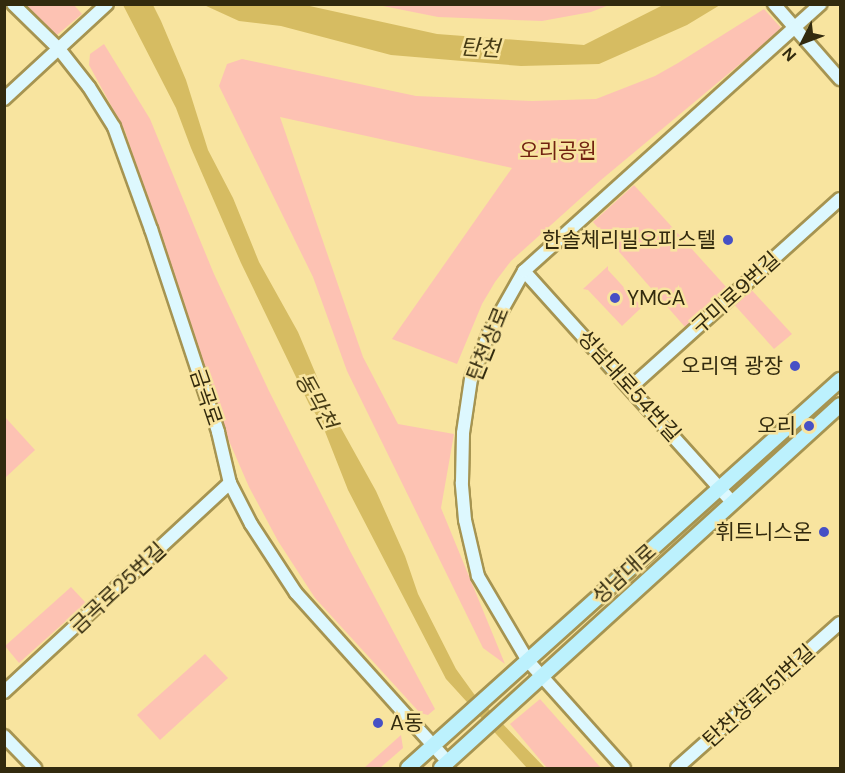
<!DOCTYPE html>
<html>
<head>
<meta charset="utf-8">
<style>
	body { margin:0 }
	#map { position:relative; width:845px; height:773px; overflow:hidden; background:#f8e49f; font-family:"DM Sans","Noto Sans KR",sans-serif }
	div>[style] { position:absolute }
	.green>* { inset:0; background:#fdc2b3 }
	.water>* { inset:0; background:#d6bc62 }
	.roads { filter:drop-shadow(2px 0 #a69451) drop-shadow(-2px 0 #a69451) drop-shadow(0 2px #a69451) drop-shadow(0 -2px #a69451) }
	.secondary>* { height:12px; margin:-6px; padding:0 6px; transform-origin:6px; border-radius:6px; background:#ddf8fe }
	.primary>* { height:14px; margin:-7px; padding:0 7px; transform-origin:7px; border-radius:7px; background:#bcf1fd }
	.dots>* { width:16px; height:16px; translate:-50% -50%; box-sizing:border-box; border:3px solid #f8e49f; border-radius:50% }
	span { translate:-50% -50%; white-space:nowrap; text-align:center; line-height:1.15; -webkit-text-stroke:5px #f8e49f; paint-order:stroke }
	.park-label { font-size:21px; color:#722211 }
	.poi-label { font-size:21px; color:#322a0e }
	.right { translate:-100% -50%; text-align:right }
	.left { translate:0 -50%; text-align:left }
	.street-label { font-size:21px; color:#322a0e }
	.water-label { font-size:22px; color:#473c15; font-style:italic }
	.frame { position:absolute; inset:0; border:6px solid #322a0e; pointer-events:none }
	.north { position:absolute; left:773px; top:12px; width:60px; height:60px; -webkit-text-stroke:4px #f8e49f; paint-order:stroke; rotate:228deg; font-size:16px; font-weight:700; line-height:24px; text-align:center; color:#322a0e }
	.north::after { content:''; display:block; margin:auto; width:21px; height:27px; background:#322a0e; clip-path:polygon(50% 0,100% 100%,50% 72%,0 100%) }
</style>
</head>
<body>
<div id="map">
	<div class="green">
		<div style="clip-path:polygon(7px 5px,74px 5px,82px 14px,51px 40px)"></div>
		<div style="clip-path:polygon(378px 5px,609px 5px,591px 12px,542px 21px,438px 17px)"></div>
		<div style="clip-path:polygon(764px 9px,782px 29px,601px 180px,511px 261px,495px 282px,482px 304px,457px 364px,392px 339px,512px 168px,280px 117px,363px 357px,398px 424px,454px 434px,441px 508px,505px 664px,483px 648px,347px 371px,313px 277px,219px 86px,227px 64px,242px 59px,416px 96px,532px 101px,596px 99px,655px 76px,678px 63px)"></div>
		<div style="clip-path:polygon(104px 44px,150px 119px,214px 274px,269px 391px,350px 551px,435px 709px,428px 715px,420px 713px,315px 598px,278px 541px,249px 487px,223px 427px,125px 131px,89px 65px,90px 54px)"></div>
		<div style="clip-path:polygon(634px 185px,728px 289px,685px 327px,593px 222px)"></div>
		<div style="clip-path:polygon(608px 266px,608px 270px,642px 307px,622px 326px,588px 290px,583px 289px)"></div>
		<div style="clip-path:polygon(748px 286px,792px 334px,774px 349px,731px 301px)"></div>
		<div style="clip-path:polygon(5px 417px,35px 450px,5px 478px)"></div>
		<div style="clip-path:polygon(71px 587px,86px 603px,19px 663px,5px 646px)"></div>
		<div style="clip-path:polygon(205px 654px,228px 678px,160px 740px,137px 715px)"></div>
		<div style="clip-path:polygon(540px 699px,601px 768px,547px 768px,510px 724px)"></div>
		<div style="clip-path:polygon(401px 735px,403px 748px,380px 768px,364px 768px)"></div>
	</div>
	<div class="water">
		<div style="clip-path:polygon(123px 5px,153px 5px,161px 21px,186px 80px,208px 150px,233px 198px,259px 262px,298px 332px,331px 410px,376px 491px,405px 556px,418px 594px,456px 669px,474px 694px,545px 768px,527px 768px,446px 679px,348px 490px,322px 424px,309px 404px,241px 263px,191px 148px,176px 108px)"></div>
		<div style="clip-path:polygon(204px 5px,305px 5px,437px 34px,584px 45px,663px 5px,720px 5px,687px 25px,599px 64px,521px 66px,391px 55px,281px 26px,239px 21px)"></div>
	</div>
	<div class="roads">
		<div class="secondary">
			<div style="left:13px;top:4px;width:64px;rotate:44.4deg"></div>
			<div style="left:59px;top:49px;width:48px;rotate:51.7deg"></div>
			<div style="left:89px;top:87px;width:47px;rotate:58deg"></div>
			<div style="left:114px;top:127px;width:109px;rotate:70.1deg"></div>
			<div style="left:151px;top:229px;width:214px;rotate:71.7deg"></div>
			<div style="left:218px;top:432px;width:52px;rotate:76.8deg"></div>
			<div style="left:230px;top:483px;width:46px;rotate:62.9deg"></div>
			<div style="left:251px;top:524px;width:82px;rotate:56.9deg"></div>
			<div style="left:296px;top:593px;width:227px;rotate:48deg"></div>
			<div style="left:774px;top:4px;width:100px;rotate:48.7deg"></div>
			<div style="left:4px;top:99px;width:140px;rotate:-42.7deg"></div>
			<div style="left:524px;top:271px;width:312px;rotate:48deg"></div>
			<div style="left:631px;top:387px;width:281px;rotate:-42deg"></div>
			<div style="left:4px;top:692px;width:308px;rotate:-42.8deg"></div>
			<div style="left:4px;top:736px;width:45px;rotate:45.9deg"></div>
			<div style="left:624px;top:768px;width:144px;rotate:-131.9deg"></div>
			<div style="left:528px;top:661px;width:99px;rotate:-120.5deg"></div>
			<div style="left:478px;top:576px;width:57px;rotate:-103.1deg"></div>
			<div style="left:465px;top:520px;width:38px;rotate:-95deg"></div>
			<div style="left:462px;top:482px;width:49px;rotate:-88.8deg"></div>
			<div style="left:463px;top:433px;width:55px;rotate:-81.6deg"></div>
			<div style="left:471px;top:379px;width:49px;rotate:-68.6deg"></div>
			<div style="left:489px;top:333px;width:71px;rotate:-60.6deg"></div>
			<div style="left:524px;top:271px;width:399px;rotate:-42deg"></div>
			<div style="left:677px;top:768px;width:218px;rotate:-41.7deg"></div>
		</div>
		<div class="primary">
			<div style="left:408px;top:768px;width:581px;rotate:-41.93deg"></div>
			<div style="left:441px;top:768px;width:539px;rotate:-42.3deg"></div>
		</div>
	</div>
	<div class="dots">
		<div style="left:728px;top:240px;background:#4650c5"></div>
		<div style="left:615px;top:298px;background:#4650c5"></div>
		<div style="left:795px;top:366px;background:#4650c5"></div>
		<div style="left:809px;top:426px;background:#4650c5"></div>
		<div style="left:824px;top:532px;background:#4650c5"></div>
		<div style="left:378px;top:723px;background:#4650c5"></div>
	</div>
	<div class="park-label">
		<span style="left:558px;top:151px">오리공원</span>
	</div>
	<div class="poi-label">
		<span class="right" style="left:716px;top:240px">한솔체리빌오피스텔</span>
		<span class="left" style="left:627px;top:298px">YMCA</span>
		<span class="right" style="left:783px;top:366px">오리역 광장</span>
		<span class="right" style="left:796px;top:426px">오리</span>
		<span class="right" style="left:812px;top:532px">휘트니스온</span>
		<span class="left" style="left:390px;top:723px">A동</span>
	</div>
	<div class="street-label">
		<span style="left:736px;top:293px;rotate:-42deg">구미로9번길</span>
		<span style="left:488px;top:344px;rotate:-68deg">탄천상로</span>
		<span style="left:629px;top:386px;rotate:48deg">성남대로54번길</span>
		<span style="left:206px;top:397px;rotate:71deg">금곡로</span>
		<span style="left:624px;top:574px;rotate:-42deg">성남대로</span>
		<span style="left:118px;top:588px;rotate:-43deg">금곡로25번길</span>
		<span style="left:759px;top:696px;rotate:-42deg">탄천상로151번길</span>
	</div>
	<div class="water-label">
		<span style="left:480px;top:48px;rotate:3deg">탄천</span>
		<span style="left:316px;top:401px;rotate:61deg">동막천</span>
	</div>
	<div class="frame"></div>
	<div class="north">N</div>
</div>
</body>
</html>
